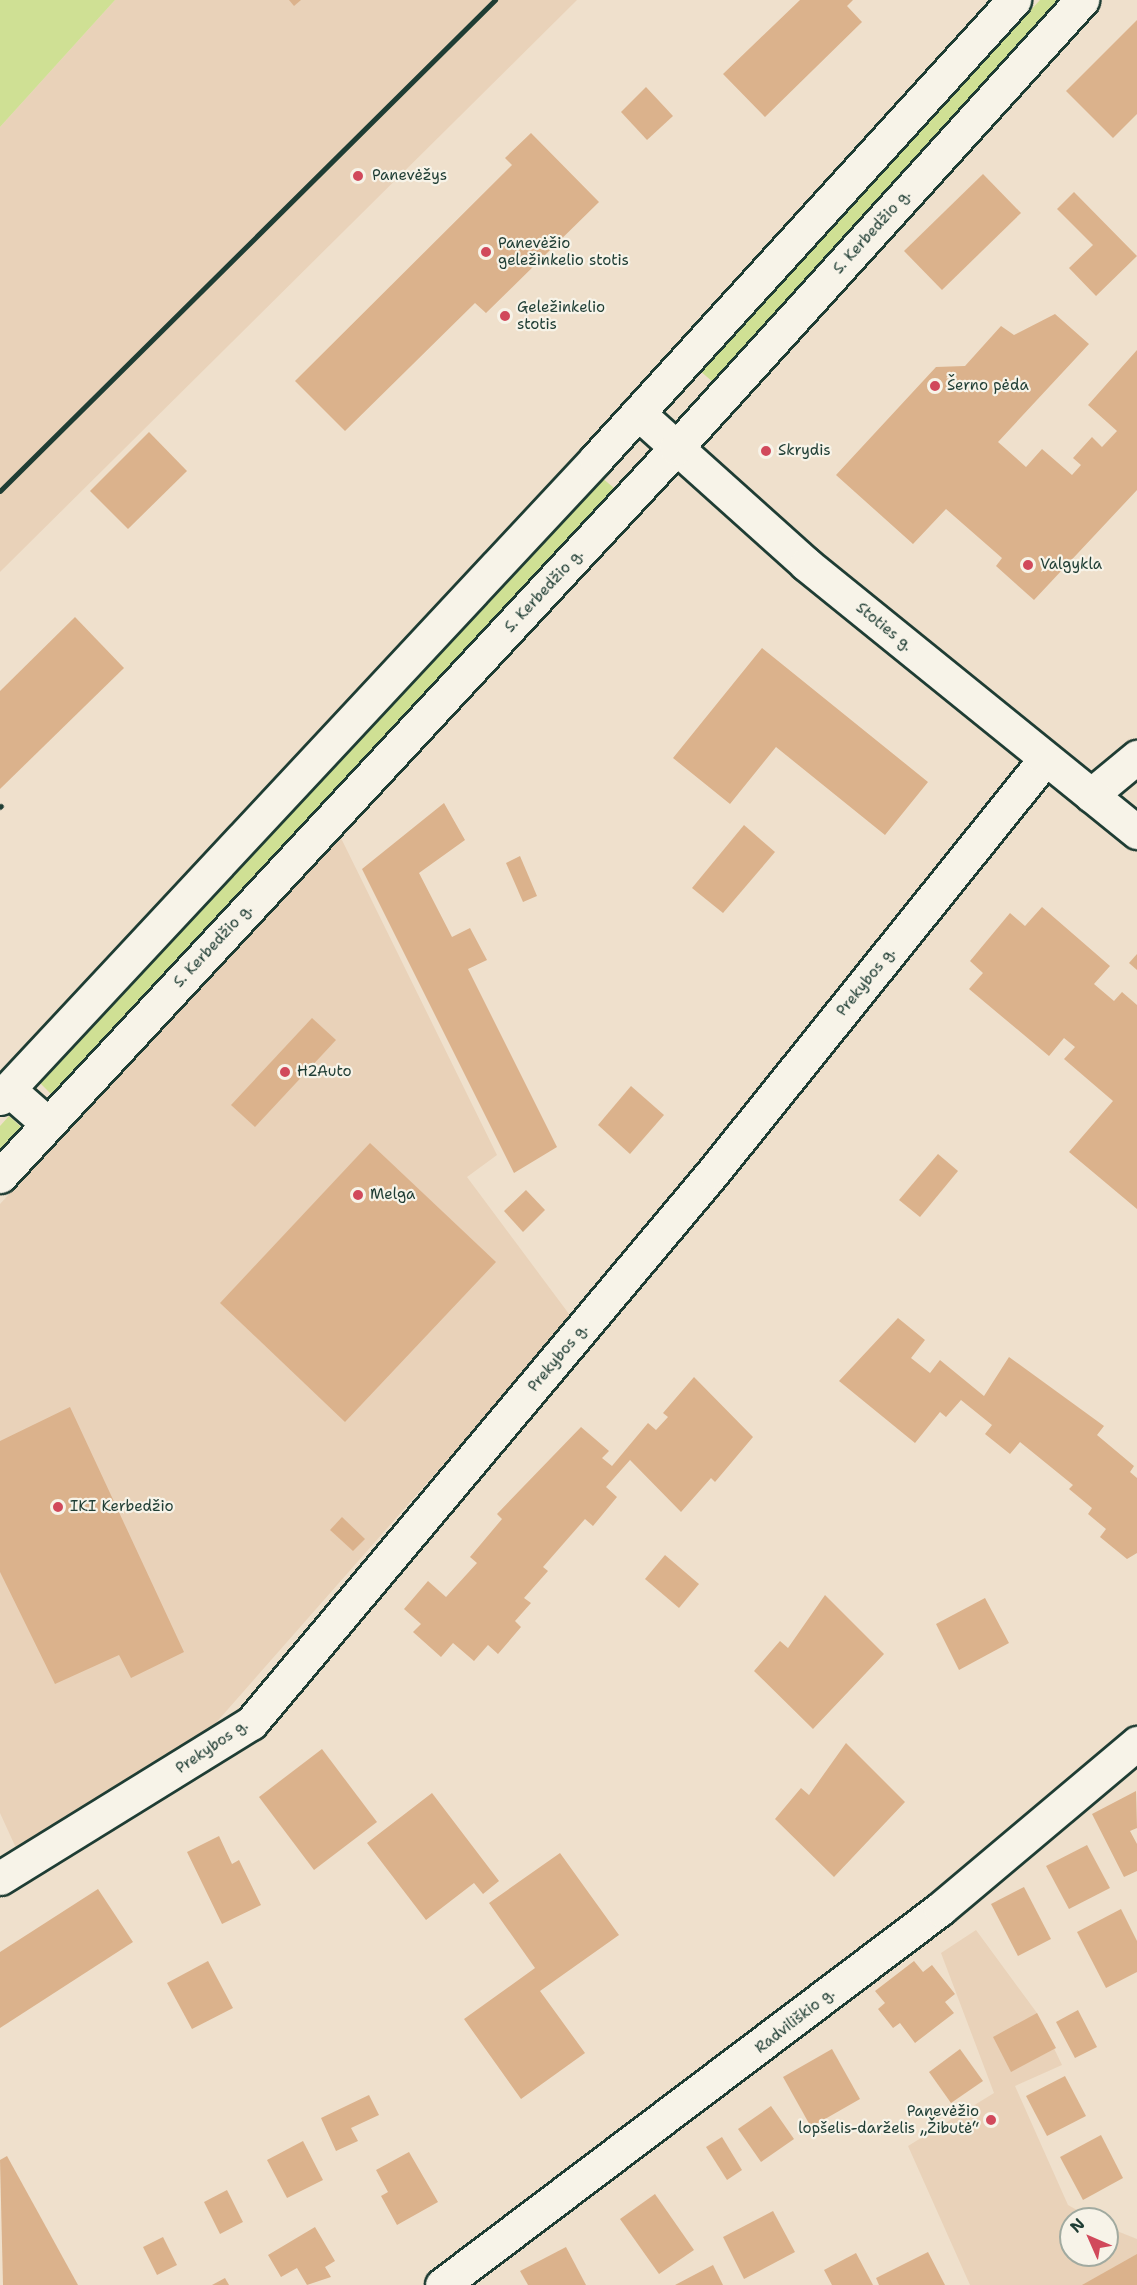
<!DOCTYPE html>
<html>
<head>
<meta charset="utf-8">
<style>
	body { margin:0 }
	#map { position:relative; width:1137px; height:2285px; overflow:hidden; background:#efe0cc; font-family:"Shantell Sans",sans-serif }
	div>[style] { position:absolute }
	.built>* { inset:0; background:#e9d2b9 }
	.green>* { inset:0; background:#cfe094 }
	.building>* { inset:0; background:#dbb28c }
	.roads { filter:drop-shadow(2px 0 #1f3d34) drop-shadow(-2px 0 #1f3d34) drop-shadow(0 2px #1f3d34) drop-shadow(0 -2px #1f3d34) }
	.minor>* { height:33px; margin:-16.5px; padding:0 16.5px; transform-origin:16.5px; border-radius:16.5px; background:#f7f3e8 }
	.secondary>* { height:33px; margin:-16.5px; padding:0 16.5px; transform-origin:16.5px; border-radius:16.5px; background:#f7f3e8 }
	.rail>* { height:4.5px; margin:-2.25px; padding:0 2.25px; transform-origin:2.25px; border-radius:2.25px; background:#1f3d34 }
	.dots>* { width:16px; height:16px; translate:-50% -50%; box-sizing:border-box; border:3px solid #f7f3e8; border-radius:50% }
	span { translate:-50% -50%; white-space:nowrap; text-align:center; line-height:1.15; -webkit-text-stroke:4.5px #f7f3e8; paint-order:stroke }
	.poi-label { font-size:15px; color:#1f3d34 }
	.left { translate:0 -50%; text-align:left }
	.right { translate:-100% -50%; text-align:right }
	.street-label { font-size:15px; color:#1f3d34 }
	.north { position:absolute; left:1059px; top:2207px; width:60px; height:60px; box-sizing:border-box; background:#f7f3e8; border:2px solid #a1aaa0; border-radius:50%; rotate:315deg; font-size:16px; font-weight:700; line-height:24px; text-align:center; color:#1f3d34 }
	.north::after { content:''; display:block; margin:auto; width:21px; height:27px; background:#d1495b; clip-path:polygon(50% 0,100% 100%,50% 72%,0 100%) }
</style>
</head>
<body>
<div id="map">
	<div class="built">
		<div style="clip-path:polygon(115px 0,577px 0,0 572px,0 127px)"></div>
		<div style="clip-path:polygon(340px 836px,497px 1155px,467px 1177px,572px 1318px,200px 1741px,16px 1848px,0 1813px,0 1204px)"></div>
		<div style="clip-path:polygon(976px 1930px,1037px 2013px,1062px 2065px,1015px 2086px,1068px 2205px,1093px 2219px,1071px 2219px,1071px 2255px,1107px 2255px,1107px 2227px,1137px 2239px,1137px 2285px,970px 2285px,908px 2146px,994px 2093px,941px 1953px)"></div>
	</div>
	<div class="green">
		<div style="clip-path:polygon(0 0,115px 0,0 127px)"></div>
		<div style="clip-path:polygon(1040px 0,1061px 0,713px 382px,700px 371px)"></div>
		<div style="clip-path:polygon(601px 477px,614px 488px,51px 1094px,40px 1083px)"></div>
		<div style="clip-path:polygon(9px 1116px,21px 1127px,0 1149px,0 1126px)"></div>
	</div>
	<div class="building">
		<div style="clip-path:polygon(289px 0,301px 0,294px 6px)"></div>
		<div style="clip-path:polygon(800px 0,853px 0,847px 6px,862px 22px,765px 117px,723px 74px)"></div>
		<div style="clip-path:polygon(1137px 20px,1137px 114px,1113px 138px,1066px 91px)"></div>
		<div style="clip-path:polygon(646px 87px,673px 116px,647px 140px,621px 112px)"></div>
		<div style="clip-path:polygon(531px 133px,599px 202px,486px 313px,475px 303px,345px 431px,295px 381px,512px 165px,505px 158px)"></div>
		<div style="clip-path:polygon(983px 174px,1021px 213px,942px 290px,904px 251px)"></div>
		<div style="clip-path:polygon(1074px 192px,1137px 256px,1096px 296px,1069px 268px,1093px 245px,1057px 209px)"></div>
		<div style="clip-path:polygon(1055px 314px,1089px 344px,998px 442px,1026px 467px,1042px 449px,1072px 475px,1081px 465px,1073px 458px,1092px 437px,1102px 447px,1117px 431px,1088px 405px,1137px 350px,1137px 490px,1034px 600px,996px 566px,1002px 558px,946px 509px,913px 544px,836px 475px,936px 367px,965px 366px,1001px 326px,1014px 335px)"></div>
		<div style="clip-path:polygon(149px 432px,187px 471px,128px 529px,90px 491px)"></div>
		<div style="clip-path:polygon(75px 617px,124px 668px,0 789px,0 691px)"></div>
		<div style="clip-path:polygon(762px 648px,928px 782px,885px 835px,776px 747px,730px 804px,673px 758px)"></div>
		<div style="clip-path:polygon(444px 803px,465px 840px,419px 873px,452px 937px,470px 928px,487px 960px,468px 969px,557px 1147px,514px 1173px,362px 869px)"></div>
		<div style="clip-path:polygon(744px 825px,775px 852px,723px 913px,692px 888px)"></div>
		<div style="clip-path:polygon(520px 856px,537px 896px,523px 902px,506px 863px)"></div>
		<div style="clip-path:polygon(1042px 907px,1110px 966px,1094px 984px,1114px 1001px,1122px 992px,1137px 1005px,1137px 1209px,1069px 1152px,1113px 1101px,1064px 1059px,1075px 1047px,1064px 1038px,1049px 1056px,969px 989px,983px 973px,970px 961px,1010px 913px,1025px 926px)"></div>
		<div style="clip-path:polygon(1137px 954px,1137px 970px,1129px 963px)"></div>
		<div style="clip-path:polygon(312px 1018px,336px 1040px,255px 1127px,231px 1105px)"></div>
		<div style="clip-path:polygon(631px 1086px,664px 1115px,630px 1154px,598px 1125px)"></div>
		<div style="clip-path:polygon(370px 1143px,496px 1262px,345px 1422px,220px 1303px)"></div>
		<div style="clip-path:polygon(938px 1154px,958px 1171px,920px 1217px,899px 1200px)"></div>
		<div style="clip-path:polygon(526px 1190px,545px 1210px,523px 1232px,504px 1211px)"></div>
		<div style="clip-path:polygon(898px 1318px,925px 1340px,911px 1358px,930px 1373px,940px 1360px,984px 1396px,1009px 1357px,1104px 1426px,1097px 1435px,1134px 1466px,1130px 1472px,1137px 1478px,1137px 1553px,1127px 1559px,1100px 1537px,1106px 1529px,1088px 1514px,1092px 1508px,1069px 1489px,1073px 1485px,1020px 1442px,1010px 1454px,985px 1434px,992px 1425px,961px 1400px,946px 1417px,940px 1412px,915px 1443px,839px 1381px)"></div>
		<div style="clip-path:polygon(694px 1377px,753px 1437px,715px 1482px,711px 1478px,681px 1512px,630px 1460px,606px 1487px,617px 1497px,593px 1526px,585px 1519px,543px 1567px,548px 1571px,524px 1598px,531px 1603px,515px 1621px,521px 1627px,498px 1654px,488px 1645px,474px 1661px,453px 1643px,441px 1657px,413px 1632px,421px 1624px,404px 1609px,428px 1581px,446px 1597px,477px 1563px,470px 1557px,502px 1519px,497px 1514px,581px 1427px,609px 1451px,602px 1458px,612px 1466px,648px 1423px,656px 1430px,668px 1417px,663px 1413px)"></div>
		<div style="clip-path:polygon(70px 1407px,184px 1652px,131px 1678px,119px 1655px,55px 1684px,0 1572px,0 1441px)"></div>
		<div style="clip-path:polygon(342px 1517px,365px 1539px,353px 1551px,330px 1530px)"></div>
		<div style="clip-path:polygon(665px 1555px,699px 1584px,679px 1608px,645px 1579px)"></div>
		<div style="clip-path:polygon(825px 1595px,884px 1654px,813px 1729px,754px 1671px,780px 1641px,788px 1648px)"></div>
		<div style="clip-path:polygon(985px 1598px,1009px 1643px,959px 1670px,936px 1624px)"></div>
		<div style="clip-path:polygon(846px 1743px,905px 1802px,834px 1877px,775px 1819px,801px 1788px,809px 1795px)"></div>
		<div style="clip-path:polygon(322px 1749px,377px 1822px,314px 1870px,259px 1797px)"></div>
		<div style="clip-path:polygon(1136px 1791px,1137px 1828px,1130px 1831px,1137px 1844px,1137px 1871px,1124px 1877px,1092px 1814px)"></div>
		<div style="clip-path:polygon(432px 1793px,499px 1881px,483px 1894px,474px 1883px,426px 1920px,367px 1843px)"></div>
		<div style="clip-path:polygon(219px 1836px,232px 1864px,239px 1860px,261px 1905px,222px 1924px,187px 1852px)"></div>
		<div style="clip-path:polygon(1087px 1845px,1110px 1888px,1069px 1909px,1046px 1866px)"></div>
		<div style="clip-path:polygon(560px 1853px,619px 1935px,540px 1991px,585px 2053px,521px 2099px,464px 2019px,535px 1968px,489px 1903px)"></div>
		<div style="clip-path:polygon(1024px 1887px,1051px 1939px,1018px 1956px,991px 1904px)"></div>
		<div style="clip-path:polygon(98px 1889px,133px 1942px,0 2028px,0 1952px)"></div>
		<div style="clip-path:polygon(1121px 1909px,1137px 1941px,1137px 1972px,1106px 1988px,1077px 1932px)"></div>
		<div style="clip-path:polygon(208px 1961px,233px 2008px,192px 2029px,167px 1983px)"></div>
		<div style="clip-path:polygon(914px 1961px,923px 1972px,932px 1965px,955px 1994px,945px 2002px,954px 2013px,915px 2043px,900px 2023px,893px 2028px,878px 2009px,885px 2003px,875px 1991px)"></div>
		<div style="clip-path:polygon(1078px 2010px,1097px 2047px,1075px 2058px,1056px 2022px)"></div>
		<div style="clip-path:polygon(1037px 2013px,1056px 2048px,1011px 2072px,993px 2037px)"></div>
		<div style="clip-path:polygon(832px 2049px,860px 2099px,811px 2127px,783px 2077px)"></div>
		<div style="clip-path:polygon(960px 2049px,983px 2081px,951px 2103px,929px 2072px)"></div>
		<div style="clip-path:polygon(1065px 2076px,1086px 2116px,1047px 2136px,1026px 2096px)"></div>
		<div style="clip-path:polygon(369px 2095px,379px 2115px,351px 2128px,358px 2141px,336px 2151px,321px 2118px)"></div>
		<div style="clip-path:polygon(771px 2106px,794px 2139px,761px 2162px,738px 2129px)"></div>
		<div style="clip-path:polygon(1101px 2135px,1123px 2178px,1083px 2200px,1060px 2157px)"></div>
		<div style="clip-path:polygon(722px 2137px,742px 2170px,727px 2180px,706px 2147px)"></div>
		<div style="clip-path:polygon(303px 2141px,323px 2180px,287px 2198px,267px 2160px)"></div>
		<div style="clip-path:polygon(409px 2152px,438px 2202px,397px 2225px,381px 2196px,388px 2192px,376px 2170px)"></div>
		<div style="clip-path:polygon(7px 2156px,78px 2285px,3px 2285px,0 2160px)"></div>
		<div style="clip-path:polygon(227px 2190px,243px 2222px,220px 2234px,204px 2202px)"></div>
		<div style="clip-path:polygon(655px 2194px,694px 2250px,659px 2274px,620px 2219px)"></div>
		<div style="clip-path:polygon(773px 2211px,795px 2252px,744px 2279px,723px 2237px)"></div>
		<div style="clip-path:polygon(315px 2227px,335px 2261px,325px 2267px,331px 2277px,307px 2285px,297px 2268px,281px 2277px,268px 2255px)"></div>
		<div style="clip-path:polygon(163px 2237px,177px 2265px,157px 2275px,143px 2247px)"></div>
		<div style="clip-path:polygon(566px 2247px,586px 2285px,528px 2285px,520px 2271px)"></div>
		<div style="clip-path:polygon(928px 2252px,945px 2285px,879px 2285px,876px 2278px)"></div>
		<div style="clip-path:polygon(856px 2253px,873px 2285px,832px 2285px,824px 2270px)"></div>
		<div style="clip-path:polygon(1137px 2254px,1137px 2285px,1082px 2285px)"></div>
		<div style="clip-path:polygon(713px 2265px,723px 2285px,675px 2285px)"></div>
		<div style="clip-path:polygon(225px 2278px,229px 2285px,212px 2285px)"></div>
	</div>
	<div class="roads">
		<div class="minor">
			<div style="left:1091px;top:795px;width:60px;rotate:-39.6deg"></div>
			<div style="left:0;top:1878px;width:295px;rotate:-31.7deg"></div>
			<div style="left:251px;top:1723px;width:720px;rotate:-50.01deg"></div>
			<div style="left:714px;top:1171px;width:528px;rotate:-51.22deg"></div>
			<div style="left:442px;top:2285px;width:624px;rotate:-37.05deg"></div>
			<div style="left:940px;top:1909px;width:258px;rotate:-40.1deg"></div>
		</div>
		<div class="secondary">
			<div style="left:638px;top:413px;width:226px;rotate:41.9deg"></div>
			<div style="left:806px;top:564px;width:426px;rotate:39deg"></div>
			<div style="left:8px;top:1089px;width:53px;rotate:41.2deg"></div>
			<div style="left:0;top:1098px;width:874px;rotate:-46.99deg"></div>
			<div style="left:596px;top:459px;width:621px;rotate:-47.68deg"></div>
			<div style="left:0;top:1176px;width:993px;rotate:-47.12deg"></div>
			<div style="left:676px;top:448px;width:605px;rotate:-47.82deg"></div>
		</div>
	</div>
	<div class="rail">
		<div style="left:0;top:491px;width:697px;rotate:-44.77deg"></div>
		<div style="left:0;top:807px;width:1px;rotate:-45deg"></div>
	</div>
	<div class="dots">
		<div style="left:358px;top:176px;background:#d1495b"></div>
		<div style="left:486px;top:252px;background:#d1495b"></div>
		<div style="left:505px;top:316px;background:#d1495b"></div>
		<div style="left:935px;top:386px;background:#d1495b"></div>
		<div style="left:766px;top:451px;background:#d1495b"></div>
		<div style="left:1028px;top:565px;background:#d1495b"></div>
		<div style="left:285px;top:1072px;background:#d1495b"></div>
		<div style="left:358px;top:1195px;background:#d1495b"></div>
		<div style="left:58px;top:1507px;background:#d1495b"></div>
		<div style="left:991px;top:2120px;background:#d1495b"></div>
	</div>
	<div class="poi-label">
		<span class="left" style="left:372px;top:176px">Panevėžys</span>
		<span class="left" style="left:498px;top:252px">Panevėžio<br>geležinkelio stotis</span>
		<span class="left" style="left:517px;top:316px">Geležinkelio<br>stotis</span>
		<span class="left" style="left:947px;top:386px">Šerno pėda</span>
		<span class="left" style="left:778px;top:451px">Skrydis</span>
		<span class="left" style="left:1040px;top:565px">Valgykla</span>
		<span class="left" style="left:297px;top:1072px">H2Auto</span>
		<span class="left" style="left:370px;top:1195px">Melga</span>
		<span class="left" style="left:70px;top:1507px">IKI Kerbedžio</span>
		<span class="right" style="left:979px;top:2120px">Panevėžio<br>lopšelis-darželis „Žibutė“</span>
	</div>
	<div class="street-label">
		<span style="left:872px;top:232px;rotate:-48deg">S. Kerbedžio g.</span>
		<span style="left:544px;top:591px;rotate:-47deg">S. Kerbedžio g.</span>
		<span style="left:884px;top:627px;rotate:39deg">Stoties g.</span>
		<span style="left:213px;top:946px;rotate:-47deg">S. Kerbedžio g.</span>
		<span style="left:866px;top:982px;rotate:-51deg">Prekybos g.</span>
		<span style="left:558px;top:1358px;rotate:-50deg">Prekybos g.</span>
		<span style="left:212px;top:1747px;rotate:-34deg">Prekybos g.</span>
		<span style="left:795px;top:2021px;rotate:-38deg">Radviliškio g.</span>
	</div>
	<div class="north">N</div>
</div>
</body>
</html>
